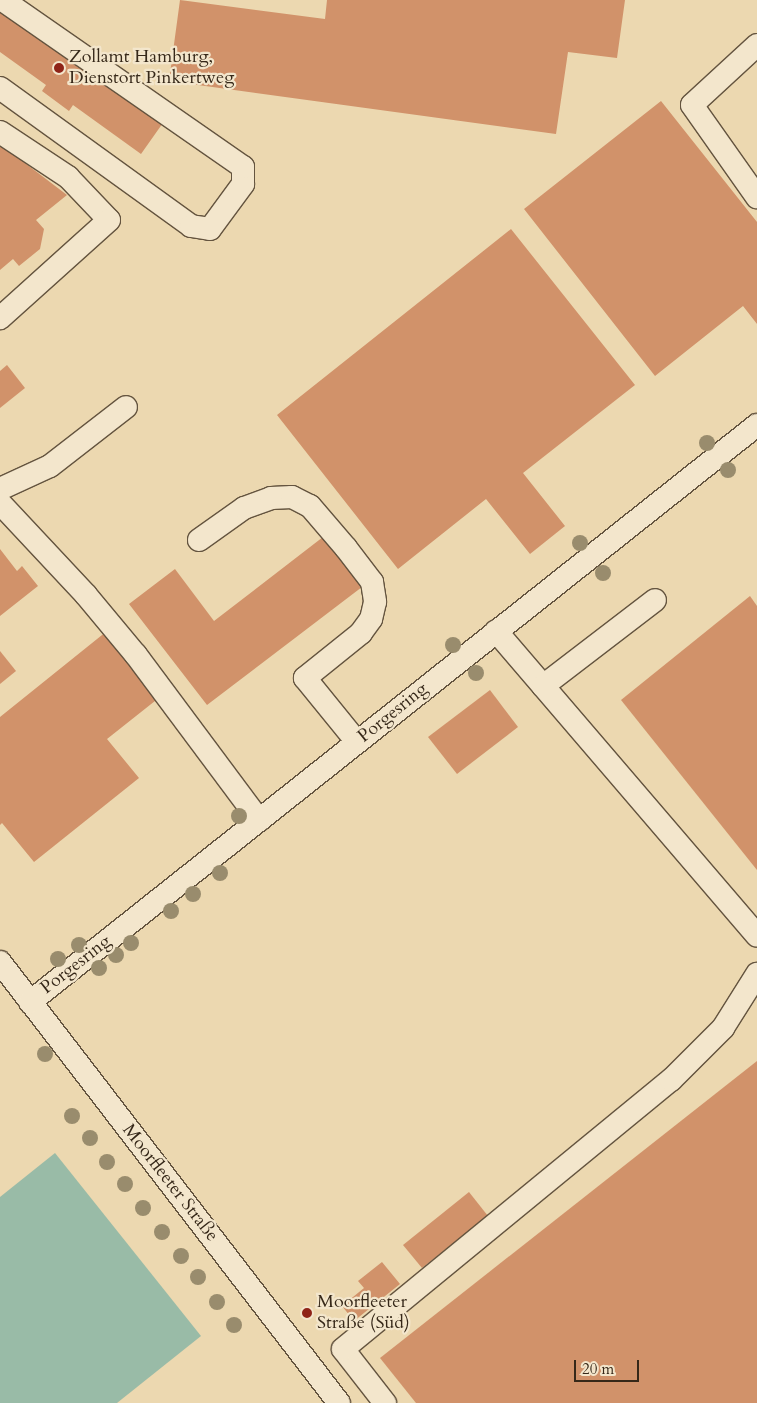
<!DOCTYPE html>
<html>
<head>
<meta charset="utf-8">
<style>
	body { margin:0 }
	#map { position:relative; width:757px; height:1403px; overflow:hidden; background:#ecd8b0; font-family:Cardo,serif }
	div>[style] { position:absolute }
	.water>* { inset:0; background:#99bba7 }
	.building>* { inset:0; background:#d1926a }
	.roads { filter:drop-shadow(1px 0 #64543f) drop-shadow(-1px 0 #64543f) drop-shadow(0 1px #64543f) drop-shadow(0 -1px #64543f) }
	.minor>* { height:22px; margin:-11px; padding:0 11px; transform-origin:11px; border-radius:11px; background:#f3e6cc }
	.trees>* { width:16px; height:16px; margin:-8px; border-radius:50%; background:#998c6d }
	.dots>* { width:14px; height:14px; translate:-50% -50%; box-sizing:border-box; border:2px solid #f3e6cc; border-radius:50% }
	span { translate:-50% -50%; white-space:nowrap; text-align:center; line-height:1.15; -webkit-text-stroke:4.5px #f3e6cc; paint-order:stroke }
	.poi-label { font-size:18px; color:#362819 }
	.left { translate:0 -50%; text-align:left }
	.street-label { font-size:18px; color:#362819 }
	.scale { position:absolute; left:574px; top:1360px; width:65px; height:22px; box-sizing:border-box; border:2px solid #362819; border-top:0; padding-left:6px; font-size:15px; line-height:18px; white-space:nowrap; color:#362819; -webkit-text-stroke:4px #f3e6cc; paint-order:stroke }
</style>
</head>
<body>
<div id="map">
	<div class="water">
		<div style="clip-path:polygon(55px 1153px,201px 1336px,117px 1403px,0 1403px,0 1197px)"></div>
	</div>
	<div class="building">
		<div style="clip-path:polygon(180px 0,325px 19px,327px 0,625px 0,617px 58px,568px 52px,556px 134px,169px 81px)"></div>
		<div style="clip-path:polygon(0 8px,165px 120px,141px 154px,73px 105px,69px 111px,42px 91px,46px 85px,0 52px)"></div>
		<div style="clip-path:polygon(661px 101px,757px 222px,757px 324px,743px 306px,655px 376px,524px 209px)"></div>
		<div style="clip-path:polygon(0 144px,67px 195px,36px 220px,44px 229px,40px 249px,19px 266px,13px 259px,0 270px)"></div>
		<div style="clip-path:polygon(511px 229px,635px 385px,523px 473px,565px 526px,530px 554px,486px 499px,398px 569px,277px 415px)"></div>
		<div style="clip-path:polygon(7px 365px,25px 388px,0 408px,0 371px)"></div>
		<div style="clip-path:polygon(323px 537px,362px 587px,207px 705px,129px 604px,175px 569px,214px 621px)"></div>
		<div style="clip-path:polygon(0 549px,17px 571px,22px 566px,38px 586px,0 616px)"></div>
		<div style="clip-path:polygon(750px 596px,757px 606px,757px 870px,621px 700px)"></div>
		<div style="clip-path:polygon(107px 631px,160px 697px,107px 739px,139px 778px,34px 862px,2px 823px,0 825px,0 717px)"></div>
		<div style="clip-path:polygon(0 651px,16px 671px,0 684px)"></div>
		<div style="clip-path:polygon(490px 690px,518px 727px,457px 774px,428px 737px)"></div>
		<div style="clip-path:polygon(757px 1061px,757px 1403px,416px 1403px,380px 1358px)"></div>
		<div style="clip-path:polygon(469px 1192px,488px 1216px,422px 1268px,403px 1245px)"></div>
		<div style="clip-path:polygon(382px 1262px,400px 1284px,354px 1321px,342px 1306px,364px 1288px,358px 1281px)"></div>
	</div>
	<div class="roads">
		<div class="minor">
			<div style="left:757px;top:45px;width:88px;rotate:137.3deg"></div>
			<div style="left:692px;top:105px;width:113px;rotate:54.8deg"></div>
			<div style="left:0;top:88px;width:236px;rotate:35.8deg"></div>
			<div style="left:191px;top:226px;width:19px;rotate:9deg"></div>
			<div style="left:210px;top:229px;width:56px;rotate:-53.7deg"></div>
			<div style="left:243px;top:184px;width:17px;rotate:-90deg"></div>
			<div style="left:243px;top:167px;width:292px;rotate:-145.2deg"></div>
			<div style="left:0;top:132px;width:82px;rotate:33.5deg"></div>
			<div style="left:68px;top:177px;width:59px;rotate:46.4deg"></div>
			<div style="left:109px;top:220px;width:147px;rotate:138deg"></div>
			<div style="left:0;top:489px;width:55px;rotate:-24.7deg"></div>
			<div style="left:50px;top:466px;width:96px;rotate:-37.8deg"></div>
			<div style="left:0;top:503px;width:126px;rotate:46.9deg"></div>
			<div style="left:86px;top:595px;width:78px;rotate:50.2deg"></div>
			<div style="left:136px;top:655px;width:206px;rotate:53.3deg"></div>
			<div style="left:199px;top:540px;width:55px;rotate:-35.4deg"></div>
			<div style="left:244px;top:508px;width:29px;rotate:-20deg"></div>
			<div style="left:271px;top:498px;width:21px;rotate:-3deg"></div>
			<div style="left:292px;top:497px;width:20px;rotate:27deg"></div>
			<div style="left:310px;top:506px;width:55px;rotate:49.4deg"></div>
			<div style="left:346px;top:548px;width:43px;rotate:52.6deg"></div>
			<div style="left:372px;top:582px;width:20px;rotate:81deg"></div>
			<div style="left:375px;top:602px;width:17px;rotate:103deg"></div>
			<div style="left:371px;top:619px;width:17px;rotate:126deg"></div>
			<div style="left:361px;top:633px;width:72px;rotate:141.2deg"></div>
			<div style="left:305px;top:678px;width:82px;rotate:50.9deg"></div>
			<div style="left:496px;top:631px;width:401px;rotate:49.4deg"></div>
			<div style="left:543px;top:686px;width:141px;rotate:-37.5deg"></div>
			<div style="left:0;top:962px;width:556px;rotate:52.45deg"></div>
			<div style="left:30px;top:1002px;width:928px;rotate:-38.44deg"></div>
			<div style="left:385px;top:1403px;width:68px;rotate:-127.9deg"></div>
			<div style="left:343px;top:1349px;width:424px;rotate:-39.4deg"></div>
			<div style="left:671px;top:1080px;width:74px;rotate:-45deg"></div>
			<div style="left:723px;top:1028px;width:64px;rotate:-57.8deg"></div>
		</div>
	</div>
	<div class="trees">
		<div style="left:707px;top:443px"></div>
		<div style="left:728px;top:470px"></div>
		<div style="left:580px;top:543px"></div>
		<div style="left:603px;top:573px"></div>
		<div style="left:453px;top:645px"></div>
		<div style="left:476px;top:673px"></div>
		<div style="left:239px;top:816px"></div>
		<div style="left:220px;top:873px"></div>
		<div style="left:193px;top:894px"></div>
		<div style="left:171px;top:911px"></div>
		<div style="left:131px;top:943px"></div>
		<div style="left:79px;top:945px"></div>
		<div style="left:116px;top:955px"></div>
		<div style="left:58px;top:959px"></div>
		<div style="left:99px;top:968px"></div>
		<div style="left:45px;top:1054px"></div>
		<div style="left:72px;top:1116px"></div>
		<div style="left:90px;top:1138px"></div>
		<div style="left:107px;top:1162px"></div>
		<div style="left:125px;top:1184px"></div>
		<div style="left:143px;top:1208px"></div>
		<div style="left:162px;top:1232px"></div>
		<div style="left:181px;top:1256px"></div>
		<div style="left:198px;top:1277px"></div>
		<div style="left:217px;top:1302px"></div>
		<div style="left:234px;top:1325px"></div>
	</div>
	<div class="dots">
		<div style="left:59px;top:68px;background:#8f2418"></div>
		<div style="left:307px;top:1313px;background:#8f2418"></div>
	</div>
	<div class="poi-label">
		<span class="left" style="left:69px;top:68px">Zollamt Hamburg,<br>Dienstort Pinkertweg</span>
		<span class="left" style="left:317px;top:1313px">Moorfleeter<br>Straße (Süd)</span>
	</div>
	<div class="street-label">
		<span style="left:393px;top:713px;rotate:-39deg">Porgesring</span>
		<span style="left:76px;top:965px;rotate:-38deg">Porgesring</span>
		<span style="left:170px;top:1183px;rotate:52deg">Moorfleeter Straße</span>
	</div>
	<div class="scale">20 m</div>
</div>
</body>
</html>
